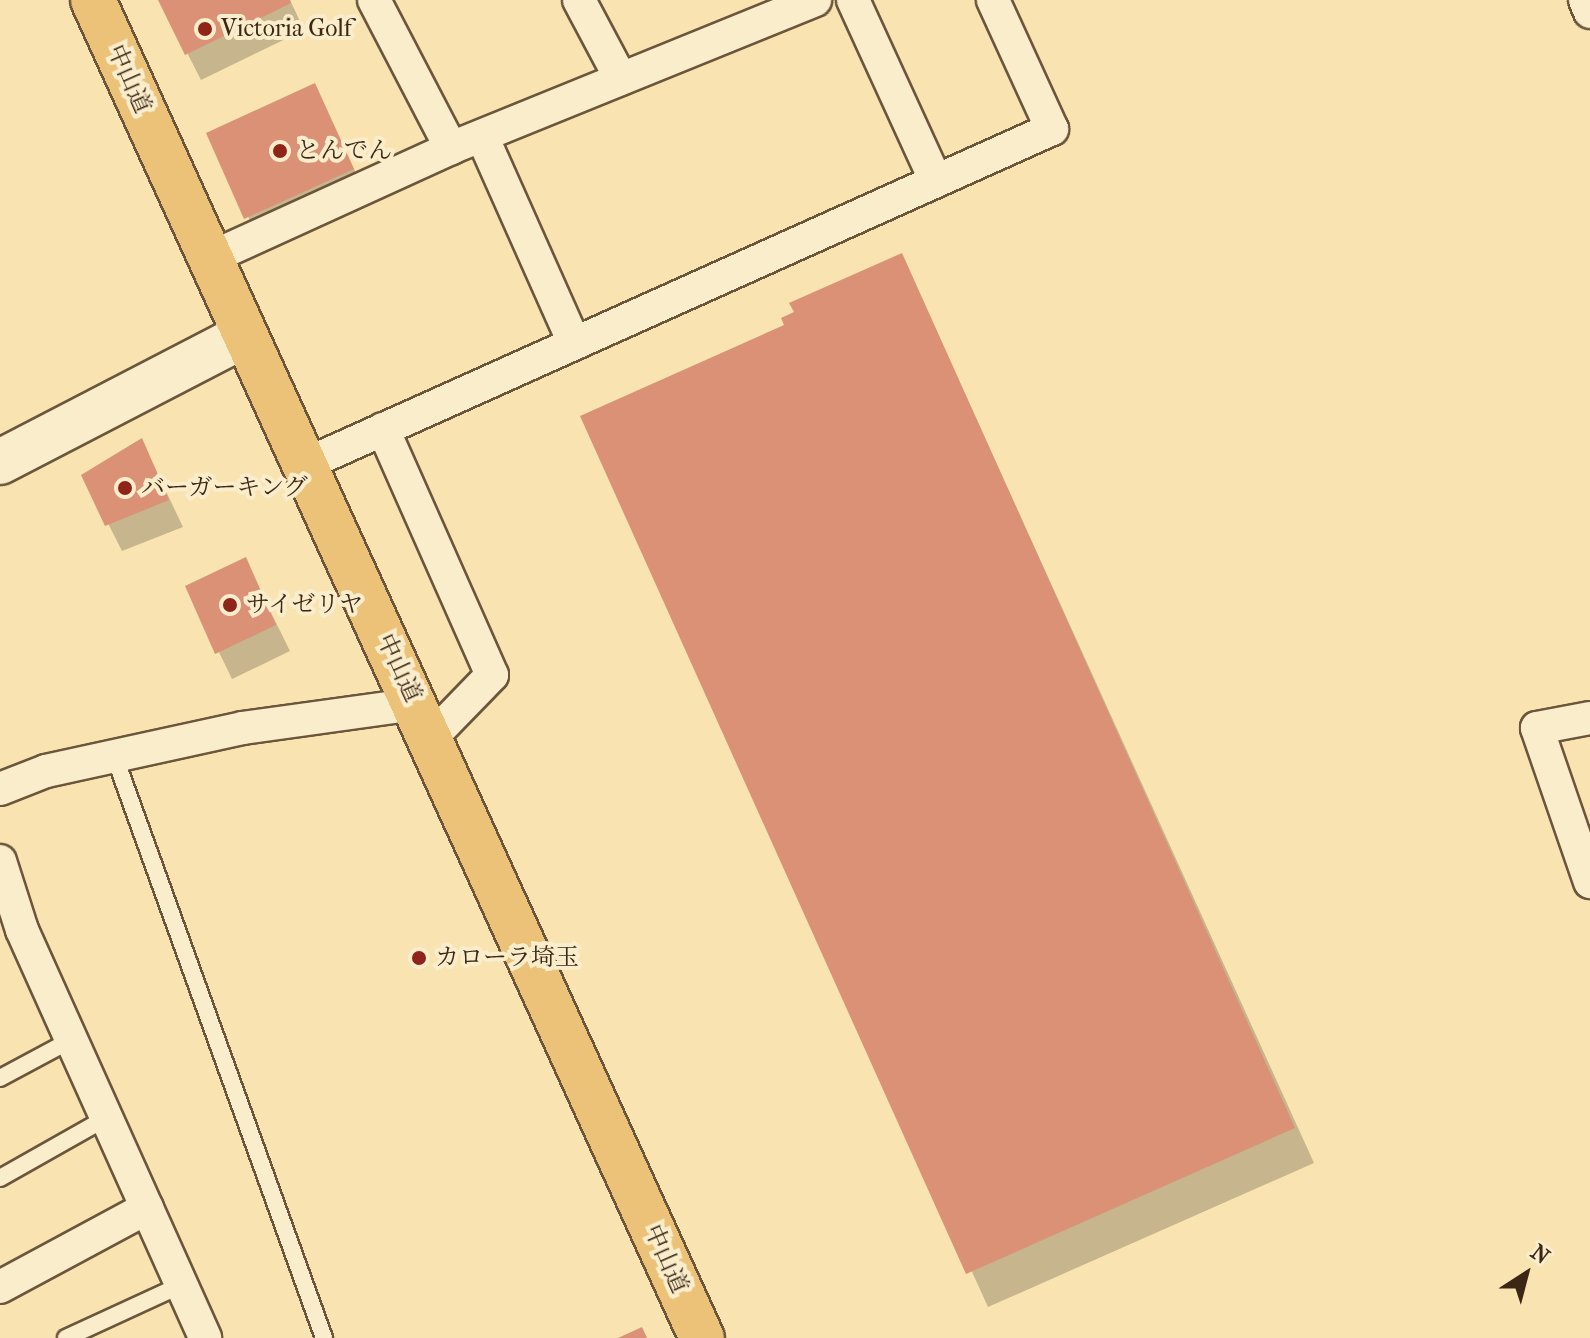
<!DOCTYPE html>
<html>
<head>
<meta charset="utf-8">
<style>
	body { margin:0 }
	#map { position:relative; width:1590px; height:1338px; overflow:hidden; background:#f8e3b1; font-family:"IM FELL French Canon","Noto Serif JP",serif }
	div>[style] { position:absolute }
	.shadow>* { inset:0; background:#0003 }
	.building>* { inset:0; background:#db9175 }
	.roads { filter:drop-shadow(2px 0 #6b563c) drop-shadow(-2px 0 #6b563c) drop-shadow(0 2px #6b563c) drop-shadow(0 -2px #6b563c) }
	.lane>* { height:16px; margin:-8px; padding:0 8px; transform-origin:8px; border-radius:8px; background:#faedcc }
	.street>* { height:32px; margin:-16px; padding:0 16px; transform-origin:16px; border-radius:16px; background:#faedcc }
	.secondary>* { height:44px; margin:-22px; padding:0 22px; transform-origin:22px; border-radius:22px; background:#faedcc }
	.highway>* { height:44px; margin:-22px; padding:0 22px; transform-origin:22px; border-radius:22px; background:#ecc278 }
	.dots>* { width:22px; height:22px; translate:-50% -50%; box-sizing:border-box; border:4px solid #faedcc; border-radius:50% }
	span { translate:-50% -50%; white-space:nowrap; text-align:center; line-height:1.15; -webkit-text-stroke:8px #faedcc; paint-order:stroke }
	.poi-label { font-size:24px; color:#3c2715 }
	.left { translate:0 -50%; text-align:left }
	.street-label { font-size:24px; color:#3c2715 }
	.north { position:absolute; left:1486px; top:1234px; width:80px; height:80px; -webkit-text-stroke:6px #faedcc; paint-order:stroke; rotate:36deg; font-size:22px; font-weight:700; line-height:32px; text-align:center; color:#3c2715 }
	.north::after { content:''; display:block; margin:auto; width:28px; height:36px; background:#3c2715; clip-path:polygon(50% 0,100% 100%,50% 72%,0 100%) }
</style>
</head>
<body>
<div id="map">
	<div class="shadow">
		<div style="clip-path:polygon(160px 0,290px 0,304px 30px,201px 80px)"></div>
		<div style="clip-path:polygon(314px 85px,367px 196px,261px 244px,209px 134px)"></div>
		<div style="clip-path:polygon(902px 255px,1314px 1163px,988px 1307px,583px 417px,787px 326px)"></div>
		<div style="clip-path:polygon(142px 441px,183px 527px,122px 551px,84px 476px)"></div>
		<div style="clip-path:polygon(245px 560px,290px 651px,232px 679px,187px 586px)"></div>
	</div>
	<div class="building">
		<div style="clip-path:polygon(158px 0,290px 0,291px 3px,185px 55px)"></div>
		<div style="clip-path:polygon(315px 83px,354px 169px,244px 219px,206px 133px)"></div>
		<div style="clip-path:polygon(902px 253px,1295px 1128px,966px 1274px,580px 416px,784px 325px,781px 318px,794px 312px,789px 303px)"></div>
		<div style="clip-path:polygon(142px 438px,169px 500px,105px 526px,81px 475px)"></div>
		<div style="clip-path:polygon(246px 557px,276px 625px,215px 654px,185px 586px)"></div>
		<div style="clip-path:polygon(642px 1327px,647px 1338px,618px 1338px)"></div>
	</div>
	<div class="roads">
		<div class="lane">
			<div style="left:114px;top:755px;width:620px;rotate:70.19deg"></div>
			<div style="left:0;top:1078px;width:81px;rotate:-28.2deg"></div>
			<div style="left:0;top:1178px;width:122px;rotate:-29.5deg"></div>
			<div style="left:66px;top:1338px;width:127px;rotate:-24.7deg"></div>
		</div>
		<div class="street">
			<div style="left:374px;top:0;width:167px;rotate:62.5deg"></div>
			<div style="left:579px;top:0;width:89px;rotate:62deg"></div>
			<div style="left:853px;top:0;width:199px;rotate:65.4deg"></div>
			<div style="left:1585px;top:0;width:13px;rotate:67deg"></div>
			<div style="left:482px;top:136px;width:227px;rotate:66deg"></div>
			<div style="left:210px;top:258px;width:265px;rotate:-24.5deg"></div>
			<div style="left:451px;top:148px;width:393px;rotate:-22.1deg"></div>
			<div style="left:383px;top:429px;width:269px;rotate:66.1deg"></div>
			<div style="left:492px;top:675px;width:88px;rotate:134.1deg"></div>
			<div style="left:304px;top:465px;width:820px;rotate:-24.19deg"></div>
			<div style="left:1052px;top:129px;width:142px;rotate:-114.6deg"></div>
			<div style="left:1590px;top:718px;width:54px;rotate:169.3deg"></div>
			<div style="left:1537px;top:728px;width:163px;rotate:71deg"></div>
			<div style="left:0;top:789px;width:49px;rotate:-21.4deg"></div>
			<div style="left:46px;top:771px;width:202px;rotate:-12.3deg"></div>
			<div style="left:243px;top:728px;width:175px;rotate:-7.9deg"></div>
			<div style="left:0;top:861px;width:72px;rotate:72.3deg"></div>
			<div style="left:22px;top:930px;width:447px;rotate:65.8deg"></div>
			<div style="left:0;top:1287px;width:167px;rotate:-28.3deg"></div>
		</div>
		<div class="secondary">
			<div style="left:0;top:462px;width:274px;rotate:-27.4deg"></div>
		</div>
		<div class="highway">
			<div style="left:93px;top:0;width:1470px;rotate:65.53deg"></div>
		</div>
	</div>
	<div class="dots">
		<div style="left:205px;top:29px;background:#8f2418"></div>
		<div style="left:280px;top:151px;background:#8f2418"></div>
		<div style="left:125px;top:488px;background:#8f2418"></div>
		<div style="left:230px;top:605px;background:#8f2418"></div>
		<div style="left:419px;top:958px;background:#8f2418"></div>
	</div>
	<div class="poi-label">
		<span class="left" style="left:221px;top:29px">Victoria Golf</span>
		<span class="left" style="left:296px;top:151px">とんでん</span>
		<span class="left" style="left:141px;top:488px">バーガーキング</span>
		<span class="left" style="left:246px;top:605px">サイゼリヤ</span>
		<span class="left" style="left:435px;top:958px">カローラ埼玉</span>
	</div>
	<div class="street-label">
		<span style="left:129px;top:79px;rotate:66deg">中山道</span>
		<span style="left:399px;top:668px;rotate:65deg">中山道</span>
		<span style="left:666px;top:1259px;rotate:66deg">中山道</span>
	</div>
	<div class="north">N</div>
</div>
</body>
</html>
